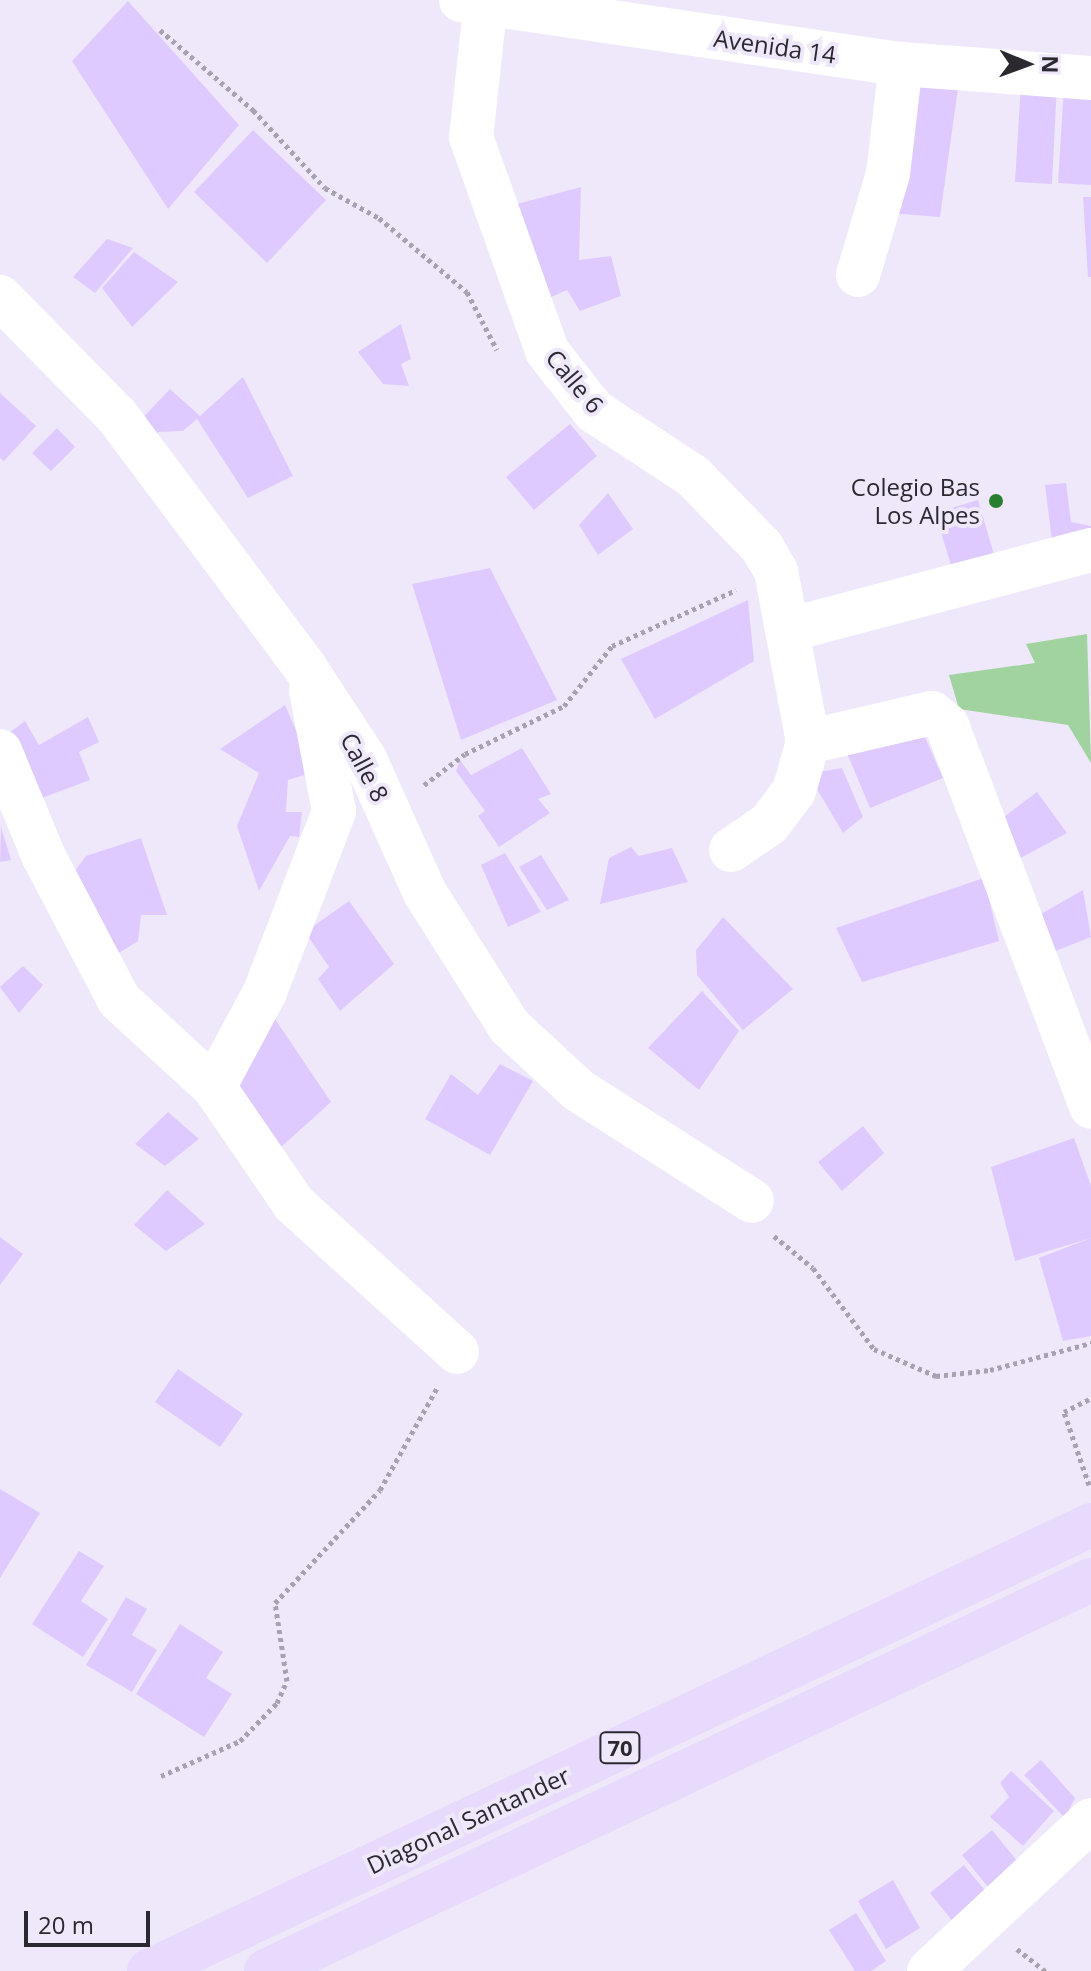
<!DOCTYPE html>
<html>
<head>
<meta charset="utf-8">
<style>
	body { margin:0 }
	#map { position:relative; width:1091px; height:1971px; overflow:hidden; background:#efe8fb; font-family:"Open Sans",sans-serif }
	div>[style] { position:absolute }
	.green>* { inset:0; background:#a0d3a0 }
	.building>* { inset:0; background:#decafe }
	.path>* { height:5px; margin-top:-2.5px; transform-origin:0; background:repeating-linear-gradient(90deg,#a7a1b0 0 4px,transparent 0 8px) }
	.minor>* { height:44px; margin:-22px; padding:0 22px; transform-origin:22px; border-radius:22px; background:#fff }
	.major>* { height:44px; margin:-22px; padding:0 22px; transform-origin:22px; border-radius:22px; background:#e7dafc }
	.dots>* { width:22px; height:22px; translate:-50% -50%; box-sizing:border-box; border:4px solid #efe8fb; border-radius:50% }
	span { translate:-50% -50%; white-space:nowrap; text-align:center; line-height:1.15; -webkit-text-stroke:8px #efe8fb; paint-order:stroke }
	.shield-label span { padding:2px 6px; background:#efe8fb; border:2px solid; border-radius:6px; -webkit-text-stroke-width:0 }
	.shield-label { font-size:22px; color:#2b2830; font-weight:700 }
	.street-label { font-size:24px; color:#2b2830 }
	.poi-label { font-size:24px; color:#2b2830 }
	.right { translate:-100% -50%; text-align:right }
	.north { position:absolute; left:987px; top:24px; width:80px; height:80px; -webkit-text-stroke:6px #efe8fb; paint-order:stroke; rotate:91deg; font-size:22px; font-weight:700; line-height:32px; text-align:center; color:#2b2830 }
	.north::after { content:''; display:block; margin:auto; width:28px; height:36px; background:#2b2830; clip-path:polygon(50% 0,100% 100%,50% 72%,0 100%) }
	.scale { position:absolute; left:24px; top:1911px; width:126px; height:36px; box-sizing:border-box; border:4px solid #2b2830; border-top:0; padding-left:10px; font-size:24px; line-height:28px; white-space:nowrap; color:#2b2830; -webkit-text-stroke:6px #efe8fb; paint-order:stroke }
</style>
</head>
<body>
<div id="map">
	<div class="green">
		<div style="clip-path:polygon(1087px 634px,1091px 763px,1068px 725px,959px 709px,949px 675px,1035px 663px,1026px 644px)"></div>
	</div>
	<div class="building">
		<div style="clip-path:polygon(128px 1px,239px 125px,168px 209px,72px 61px)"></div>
		<div style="clip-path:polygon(913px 76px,959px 81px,940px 217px,889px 213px)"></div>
		<div style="clip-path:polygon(1021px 82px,1057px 84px,1052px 184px,1015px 182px)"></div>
		<div style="clip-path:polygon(1064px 87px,1091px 90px,1091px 185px,1058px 183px)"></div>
		<div style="clip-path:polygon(253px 130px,326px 200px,267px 263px,194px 192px)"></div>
		<div style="clip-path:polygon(581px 187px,579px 260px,611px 256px,621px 296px,580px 311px,567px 290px,547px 299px,517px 204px)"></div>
		<div style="clip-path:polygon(1083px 197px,1091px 197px,1091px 277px,1088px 277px)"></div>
		<div style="clip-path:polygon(107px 239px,133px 248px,95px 293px,73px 277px)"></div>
		<div style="clip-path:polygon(134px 252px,178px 282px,132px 327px,102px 288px)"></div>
		<div style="clip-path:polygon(401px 324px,411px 359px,401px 364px,409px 386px,383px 384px,358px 352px)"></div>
		<div style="clip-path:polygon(243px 377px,293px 476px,248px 498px,197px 419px,183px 431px,158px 432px,156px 459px,134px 427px,170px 389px,200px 416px)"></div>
		<div style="clip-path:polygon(0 393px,36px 426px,4px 461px,0 458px)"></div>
		<div style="clip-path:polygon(570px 424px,597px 456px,534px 510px,506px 477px)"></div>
		<div style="clip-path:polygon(57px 428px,75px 447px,51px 471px,32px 453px)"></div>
		<div style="clip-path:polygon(1066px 483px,1071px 522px,1091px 526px,1091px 537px,1052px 541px,1045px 485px)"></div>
		<div style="clip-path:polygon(608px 493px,633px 529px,598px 555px,579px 525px)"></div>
		<div style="clip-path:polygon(978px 500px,998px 568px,951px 565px,935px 513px)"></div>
		<div style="clip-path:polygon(490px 568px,557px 700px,461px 740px,412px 584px)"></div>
		<div style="clip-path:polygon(748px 600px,754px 661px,655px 719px,621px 659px)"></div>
		<div style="clip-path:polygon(285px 705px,314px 772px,288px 780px,286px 812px,302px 812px,299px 837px,290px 836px,259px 891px,237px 826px,259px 773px,220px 749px)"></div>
		<div style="clip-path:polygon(88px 717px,99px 742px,79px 752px,90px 780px,39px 799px,9px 733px,25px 721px,39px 745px)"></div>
		<div style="clip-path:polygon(924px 735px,943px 778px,870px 808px,847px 753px)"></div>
		<div style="clip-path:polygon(522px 748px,551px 794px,538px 799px,550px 813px,499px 847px,478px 816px,485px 811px,456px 771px,460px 760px,471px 775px)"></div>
		<div style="clip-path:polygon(842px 768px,863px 817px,843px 833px,808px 774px)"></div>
		<div style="clip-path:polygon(1037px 792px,1067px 833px,1015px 861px,1001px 819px)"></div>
		<div style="clip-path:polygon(1px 827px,11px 860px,0 862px)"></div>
		<div style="clip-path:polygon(141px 838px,167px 915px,141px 915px,138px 941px,106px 961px,71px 876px,86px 856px)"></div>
		<div style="clip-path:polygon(631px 847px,639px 856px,672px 848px,688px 882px,600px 904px,609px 858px)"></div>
		<div style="clip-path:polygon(505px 853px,541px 912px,508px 927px,481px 865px)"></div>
		<div style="clip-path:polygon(541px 855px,569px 900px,547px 910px,519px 867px)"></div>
		<div style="clip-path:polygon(984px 878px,999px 941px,862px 982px,836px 928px)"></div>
		<div style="clip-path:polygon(1083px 890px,1091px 937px,1053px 952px,1041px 914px)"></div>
		<div style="clip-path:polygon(349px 901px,394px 964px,340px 1011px,318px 979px,329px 967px,305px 932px)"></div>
		<div style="clip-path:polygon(723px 917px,793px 989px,743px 1030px,697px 975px,696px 950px)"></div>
		<div style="clip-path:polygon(23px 966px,43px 985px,19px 1013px,0 987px)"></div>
		<div style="clip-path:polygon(702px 991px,739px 1031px,699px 1090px,648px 1048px)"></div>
		<div style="clip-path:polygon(271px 1013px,331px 1102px,269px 1158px,223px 1088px)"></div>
		<div style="clip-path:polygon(500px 1064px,533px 1081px,490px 1155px,425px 1119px,451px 1074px,478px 1095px)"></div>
		<div style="clip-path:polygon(168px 1112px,199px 1139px,165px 1166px,135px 1144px)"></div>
		<div style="clip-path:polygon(863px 1126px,884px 1153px,842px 1191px,818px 1162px)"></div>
		<div style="clip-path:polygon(1074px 1138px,1091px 1186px,1091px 1238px,1015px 1261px,991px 1167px)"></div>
		<div style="clip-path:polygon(167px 1190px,205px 1224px,166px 1251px,134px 1225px)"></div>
		<div style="clip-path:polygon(0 1237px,23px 1254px,0 1285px)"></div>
		<div style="clip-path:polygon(1091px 1238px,1091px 1336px,1063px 1341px,1039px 1258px)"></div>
		<div style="clip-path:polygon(178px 1369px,243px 1414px,220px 1447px,155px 1402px)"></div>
		<div style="clip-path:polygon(0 1489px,40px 1513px,0 1578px)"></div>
		<div style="clip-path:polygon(79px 1551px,104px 1566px,81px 1601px,108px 1619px,83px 1657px,32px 1624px)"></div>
		<div style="clip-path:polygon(126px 1597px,147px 1609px,132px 1635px,157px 1650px,132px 1692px,86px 1665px)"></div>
		<div style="clip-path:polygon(180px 1624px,223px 1652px,206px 1678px,232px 1694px,204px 1737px,136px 1694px)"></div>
		<div style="clip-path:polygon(1041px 1760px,1075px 1798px,1065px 1818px,1024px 1775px)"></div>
		<div style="clip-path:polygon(1011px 1771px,1054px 1811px,1023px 1846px,990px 1817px,1009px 1797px,1000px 1783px)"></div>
		<div style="clip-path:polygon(992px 1830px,1018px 1862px,988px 1887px,962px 1855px)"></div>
		<div style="clip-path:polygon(964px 1865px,988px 1894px,954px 1923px,930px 1893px)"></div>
		<div style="clip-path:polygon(893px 1880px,920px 1928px,886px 1949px,858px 1901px)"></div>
		<div style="clip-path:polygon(856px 1913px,886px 1961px,871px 1971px,855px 1971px,829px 1930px)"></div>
	</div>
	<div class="path">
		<div style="left:160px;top:30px;width:123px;rotate:40.7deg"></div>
		<div style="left:253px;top:110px;width:106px;rotate:47.3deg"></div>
		<div style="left:325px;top:188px;width:62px;rotate:29.1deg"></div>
		<div style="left:379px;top:218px;width:115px;rotate:40.1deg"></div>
		<div style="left:467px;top:292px;width:65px;rotate:62.7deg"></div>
		<div style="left:424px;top:785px;width:51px;rotate:-37.1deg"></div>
		<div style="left:465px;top:754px;width:110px;rotate:-25.9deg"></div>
		<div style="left:564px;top:706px;width:77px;rotate:-51.3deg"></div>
		<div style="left:612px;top:646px;width:136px;rotate:-24.3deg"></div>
		<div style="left:774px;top:1236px;width:50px;rotate:39.4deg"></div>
		<div style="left:813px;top:1268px;width:101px;rotate:53deg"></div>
		<div style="left:874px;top:1349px;width:68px;rotate:23.5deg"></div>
		<div style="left:936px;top:1376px;width:54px;rotate:-6.3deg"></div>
		<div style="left:990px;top:1370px;width:105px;rotate:-15deg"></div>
		<div style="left:1089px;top:1485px;width:77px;rotate:-108.9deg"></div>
		<div style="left:1064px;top:1412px;width:30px;rotate:-27deg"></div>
		<div style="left:161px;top:1776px;width:86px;rotate:-23.9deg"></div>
		<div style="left:240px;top:1741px;width:53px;rotate:-45.8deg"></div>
		<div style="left:277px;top:1703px;width:24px;rotate:-66deg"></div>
		<div style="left:287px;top:1681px;width:79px;rotate:-98.7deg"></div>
		<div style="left:275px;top:1603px;width:154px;rotate:-47.1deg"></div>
		<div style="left:380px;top:1490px;width:117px;rotate:-60.8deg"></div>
		<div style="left:1017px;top:1949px;width:36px;rotate:38deg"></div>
	</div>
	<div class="minor">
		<div style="left:461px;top:0;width:445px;rotate:8.3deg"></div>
		<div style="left:901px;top:64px;width:191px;rotate:4.2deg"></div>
		<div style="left:486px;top:0;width:138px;rotate:96.2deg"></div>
		<div style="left:471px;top:137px;width:227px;rotate:70.4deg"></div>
		<div style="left:547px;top:351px;width:76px;rotate:51.9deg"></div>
		<div style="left:594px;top:411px;width:118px;rotate:33.3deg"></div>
		<div style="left:693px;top:476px;width:99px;rotate:45.8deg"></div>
		<div style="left:762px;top:547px;width:28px;rotate:60deg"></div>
		<div style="left:776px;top:571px;width:174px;rotate:79.4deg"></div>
		<div style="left:858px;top:275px;width:105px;rotate:-73.5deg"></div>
		<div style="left:888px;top:174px;width:111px;rotate:-83.3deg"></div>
		<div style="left:0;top:297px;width:167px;rotate:45.5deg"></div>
		<div style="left:117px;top:416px;width:316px;rotate:53.2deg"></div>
		<div style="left:306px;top:669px;width:108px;rotate:56.8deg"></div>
		<div style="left:365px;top:759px;width:147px;rotate:65.9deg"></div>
		<div style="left:425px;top:893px;width:157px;rotate:57.7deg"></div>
		<div style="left:509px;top:1026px;width:94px;rotate:42.8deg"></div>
		<div style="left:578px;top:1090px;width:206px;rotate:32.5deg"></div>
		<div style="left:788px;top:630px;width:313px;rotate:-14.8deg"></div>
		<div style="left:808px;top:742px;width:127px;rotate:-13.2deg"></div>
		<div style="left:932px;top:713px;width:19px;rotate:39deg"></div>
		<div style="left:947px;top:725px;width:408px;rotate:69.3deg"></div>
		<div style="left:0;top:751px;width:115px;rotate:67.5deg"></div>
		<div style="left:44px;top:857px;width:161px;rotate:62.3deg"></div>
		<div style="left:119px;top:1000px;width:129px;rotate:42.5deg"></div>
		<div style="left:214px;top:1087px;width:142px;rotate:55.6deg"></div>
		<div style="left:294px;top:1204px;width:220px;rotate:42.2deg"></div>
		<div style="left:731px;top:850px;width:46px;rotate:-34.4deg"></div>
		<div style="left:769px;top:824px;width:41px;rotate:-52.9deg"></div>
		<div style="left:794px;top:791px;width:51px;rotate:-74.1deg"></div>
		<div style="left:214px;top:1087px;width:108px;rotate:-61.8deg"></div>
		<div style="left:265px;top:992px;width:194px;rotate:-69.1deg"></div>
		<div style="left:334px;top:811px;width:123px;rotate:-100.8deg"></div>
		<div style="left:929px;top:1971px;width:221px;rotate:-43deg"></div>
	</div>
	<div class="major">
		<div style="left:149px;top:1971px;width:1042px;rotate:-25.34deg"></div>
		<div style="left:266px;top:1971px;width:913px;rotate:-25.36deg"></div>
	</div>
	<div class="dots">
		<div style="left:996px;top:501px;background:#268030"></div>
	</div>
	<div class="shield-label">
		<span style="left:620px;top:1748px">70</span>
	</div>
	<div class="street-label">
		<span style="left:775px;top:46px;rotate:8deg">Avenida 14</span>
		<span style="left:575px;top:381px;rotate:50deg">Calle 6</span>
		<span style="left:365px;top:767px;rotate:62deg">Calle 8</span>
		<span style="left:468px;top:1820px;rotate:-25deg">Diagonal Santander</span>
	</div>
	<div class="poi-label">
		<span class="right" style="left:980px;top:501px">Colegio Bas<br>Los Alpes</span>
	</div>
	<div class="north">N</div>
	<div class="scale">20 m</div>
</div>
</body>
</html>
